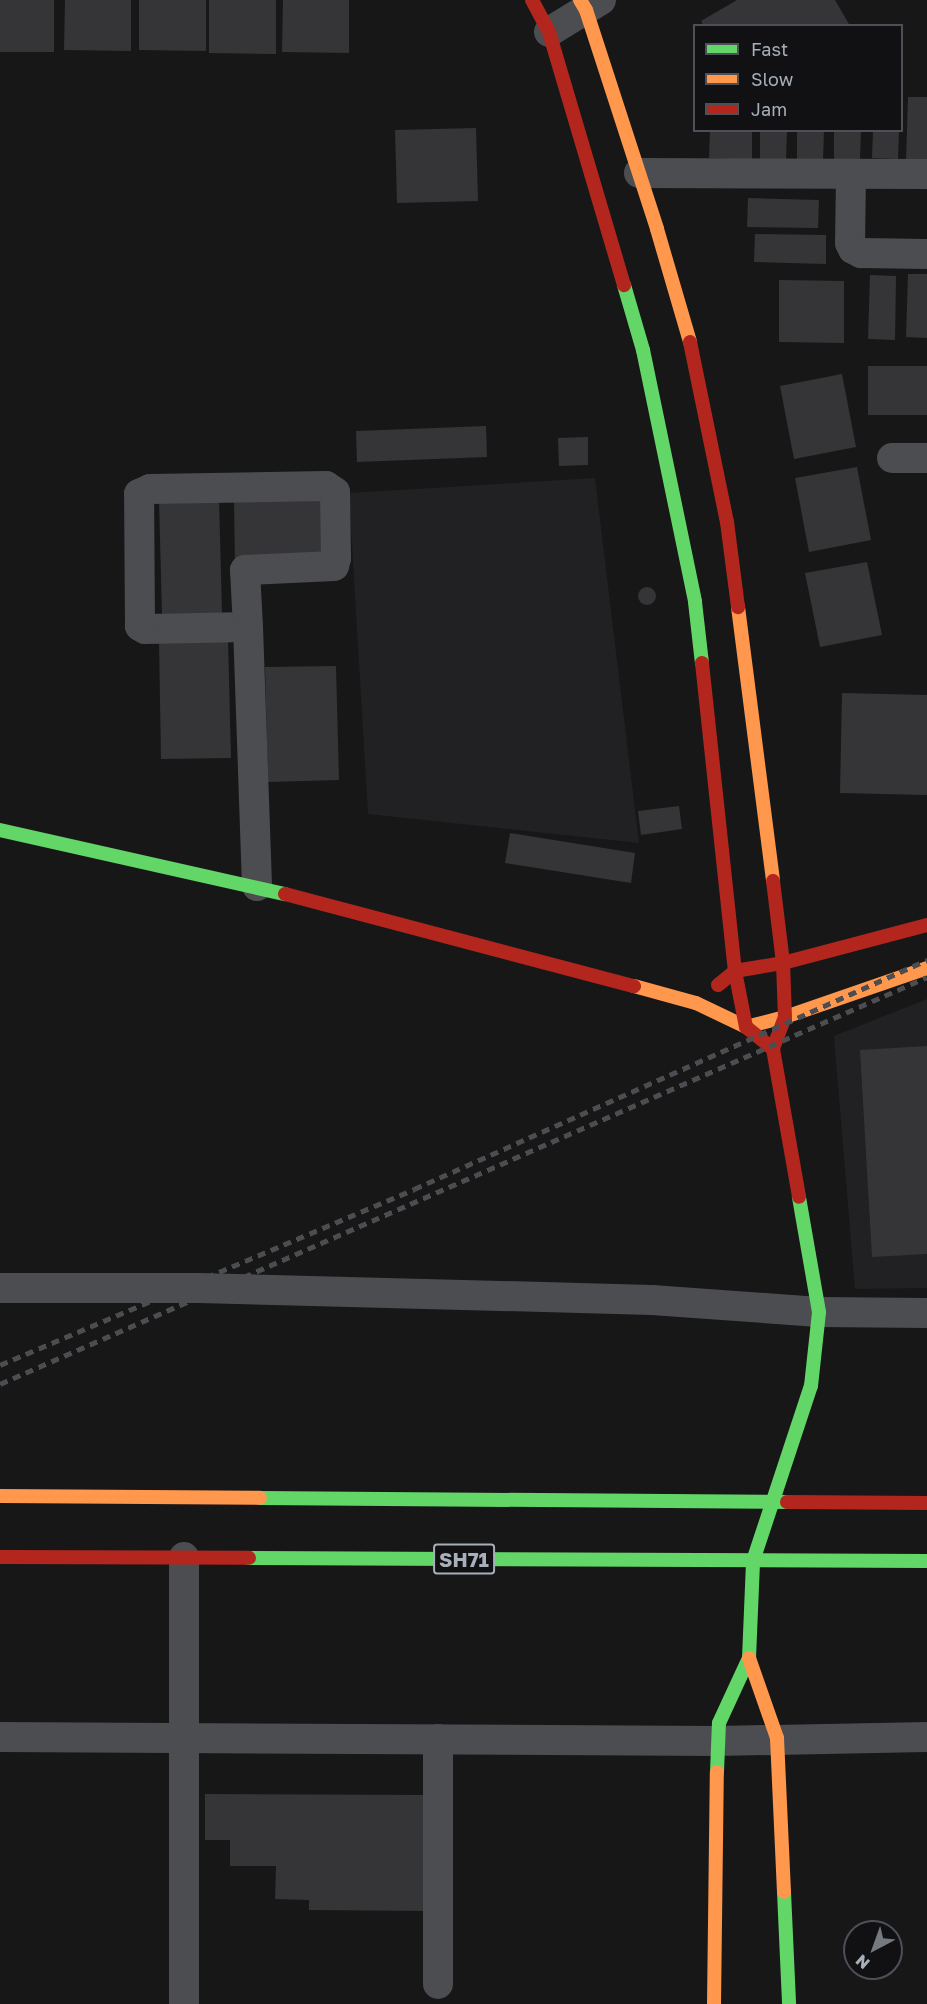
<!DOCTYPE html>
<html>
<head>
<meta charset="utf-8">
<style>
	body { margin:0 }
	#map { position:relative; width:927px; height:2004px; overflow:hidden; background:#171718; font-family:"Golos Text",sans-serif }
	div>[style] { position:absolute }
	.built>* { inset:0; background:#212124 }
	.building>* { inset:0; background:#353537 }
	.round { border-radius:50% }
	.street>* { height:30px; margin:-15px; padding:0 15px; transform-origin:15px; border-radius:15px; background:#4b4d51 }
	.fast>* { height:14px; margin:-7px; padding:0 7px; transform-origin:7px; border-radius:7px; background:#63d668 }
	.slow>* { height:14px; margin:-7px; padding:0 7px; transform-origin:7px; border-radius:7px; background:#ff974d }
	.jam>* { height:14px; margin:-7px; padding:0 7px; transform-origin:7px; border-radius:7px; background:#b3261e }
	.rail>* { height:4.5px; margin-top:-2.25px; transform-origin:0; background:repeating-linear-gradient(90deg,#4b4d50 0 8px,transparent 0 14px) }
	span { translate:-50% -50%; white-space:nowrap; text-align:center; line-height:1.15; -webkit-text-stroke:6px #111114; paint-order:stroke }
	.shield-label span { padding:2px 4px; background:#111114; border:2px solid; border-radius:4px; -webkit-text-stroke-width:0 }
	.shield-label { font-size:20px; color:#a7afb9; font-weight:700 }
	.legend { position:absolute; left:693px; top:24px; width:210px; height:108px; box-sizing:border-box; background:#111114; border:2px solid #4d5056; margin:0; padding:8px 10px; list-style:none; font-size:18px; color:#a7afb9 }
	.legend li { display:flex; align-items:center; gap:12px; height:30px }
	.legend b { width:30px; border:2px solid #4d5056 }
	.north { position:absolute; left:843px; top:1920px; width:60px; height:60px; box-sizing:border-box; background:#111114; border:2px solid #4d5056; border-radius:50%; rotate:221deg; font-size:16px; font-weight:700; line-height:24px; text-align:center; color:#a7afb9 }
	.north::after { content:''; display:block; margin:auto; width:21px; height:27px; background:#757a81; clip-path:polygon(50% 0,100% 100%,50% 72%,0 100%) }
</style>
</head>
<body>
<div id="map">
	<div class="built">
		<div style="clip-path:polygon(595px 478px,639px 843px,368px 814px,349px 493px)"></div>
		<div style="clip-path:polygon(927px 999px,927px 1288px,855px 1289px,834px 1036px)"></div>
	</div>
	<div class="building">
		<div style="clip-path:polygon(0 0,54px 0,54px 52px,0 52px)"></div>
		<div style="clip-path:polygon(65px 0,131px 0,131px 51px,64px 50px)"></div>
		<div style="clip-path:polygon(139px 0,206px 0,206px 51px,139px 50px)"></div>
		<div style="clip-path:polygon(209px 0,276px 0,276px 54px,209px 53px)"></div>
		<div style="clip-path:polygon(283px 0,349px 0,349px 53px,282px 52px)"></div>
		<div style="clip-path:polygon(737px 0,835px 0,850px 26px,704px 26px,701px 21px)"></div>
		<div style="clip-path:polygon(908px 97px,927px 97px,927px 161px,906px 160px)"></div>
		<div style="clip-path:polygon(476px 128px,478px 201px,397px 203px,395px 130px)"></div>
		<div style="clip-path:polygon(710px 130px,752px 130px,752px 160px,709px 158px)"></div>
		<div style="clip-path:polygon(760px 130px,787px 130px,786px 161px,760px 159px)"></div>
		<div style="clip-path:polygon(797px 130px,824px 130px,823px 160px,797px 159px)"></div>
		<div style="clip-path:polygon(834px 130px,861px 130px,860px 159px,834px 159px)"></div>
		<div style="clip-path:polygon(873px 130px,899px 130px,898px 159px,872px 158px)"></div>
		<div style="clip-path:polygon(748px 198px,819px 200px,818px 228px,747px 227px)"></div>
		<div style="clip-path:polygon(755px 234px,826px 235px,826px 264px,754px 262px)"></div>
		<div style="clip-path:polygon(908px 274px,927px 274px,927px 338px,906px 337px)"></div>
		<div style="clip-path:polygon(870px 275px,896px 276px,895px 340px,868px 339px)"></div>
		<div style="clip-path:polygon(779px 280px,844px 281px,844px 343px,779px 342px)"></div>
		<div style="clip-path:polygon(868px 366px,927px 366px,927px 415px,868px 415px)"></div>
		<div style="clip-path:polygon(842px 374px,856px 447px,794px 459px,780px 386px)"></div>
		<div style="clip-path:polygon(486px 426px,487px 457px,357px 462px,356px 431px)"></div>
		<div style="clip-path:polygon(588px 437px,588px 465px,559px 466px,558px 438px)"></div>
		<div style="clip-path:polygon(857px 467px,871px 540px,809px 552px,795px 478px)"></div>
		<div style="clip-path:polygon(219px 499px,222px 613px,162px 614px,159px 500px)"></div>
		<div style="clip-path:polygon(330px 499px,332px 562px,235px 563px,234px 501px)"></div>
		<div style="clip-path:polygon(867px 562px,882px 635px,820px 647px,805px 573px)"></div>
		<div class="round" style="left:638px;top:587px;width:18px;height:18px"></div>
		<div style="clip-path:polygon(228px 640px,231px 758px,161px 759px,159px 641px)"></div>
		<div style="clip-path:polygon(336px 666px,339px 780px,268px 782px,265px 667px)"></div>
		<div style="clip-path:polygon(842px 693px,927px 695px,927px 795px,840px 793px)"></div>
		<div style="clip-path:polygon(679px 806px,682px 829px,641px 835px,638px 811px)"></div>
		<div style="clip-path:polygon(510px 833px,635px 853px,631px 883px,505px 863px)"></div>
		<div style="clip-path:polygon(927px 1046px,927px 1254px,872px 1257px,860px 1050px)"></div>
		<div style="clip-path:polygon(205px 1794px,429px 1795px,429px 1911px,309px 1910px,309px 1900px,275px 1899px,276px 1866px,230px 1866px,230px 1840px,205px 1840px)"></div>
	</div>
	<div class="street">
		<div style="left:549px;top:32px;width:61px;rotate:-31.6deg"></div>
		<div style="left:639px;top:173px;width:288px;rotate:0.2deg"></div>
		<div style="left:851px;top:174px;width:69px;rotate:90.8deg"></div>
		<div style="left:850px;top:243px;width:7px;rotate:63deg"></div>
		<div style="left:853px;top:249px;width:9px;rotate:27deg"></div>
		<div style="left:861px;top:253px;width:66px;rotate:0.9deg"></div>
		<div style="left:892px;top:458px;width:35px"></div>
		<div style="left:248px;top:627px;width:103px;rotate:178.9deg"></div>
		<div style="left:145px;top:629px;width:6px;rotate:-149deg"></div>
		<div style="left:140px;top:626px;width:132px;rotate:-90.4deg"></div>
		<div style="left:139px;top:494px;width:12px;rotate:-24deg"></div>
		<div style="left:150px;top:489px;width:176px;rotate:-1deg"></div>
		<div style="left:326px;top:486px;width:11px;rotate:34deg"></div>
		<div style="left:335px;top:492px;width:66px;rotate:89.1deg"></div>
		<div style="left:336px;top:558px;width:8px;rotate:104deg"></div>
		<div style="left:334px;top:566px;width:89px;rotate:177.4deg"></div>
		<div style="left:245px;top:570px;width:57px;rotate:87deg"></div>
		<div style="left:248px;top:627px;width:144px;rotate:88deg"></div>
		<div style="left:253px;top:771px;width:115px;rotate:88deg"></div>
		<div style="left:0;top:1288px;width:198px"></div>
		<div style="left:198px;top:1288px;width:454px;rotate:1.5deg"></div>
		<div style="left:652px;top:1300px;width:167px;rotate:4.1deg"></div>
		<div style="left:819px;top:1312px;width:108px;rotate:0.5deg"></div>
		<div style="left:184px;top:1557px;width:447px;rotate:90deg"></div>
		<div style="left:0;top:1737px;width:717px;rotate:0.32deg"></div>
		<div style="left:717px;top:1741px;width:210px;rotate:-1.1deg"></div>
		<div style="left:438px;top:1984px;width:245px;rotate:-90deg"></div>
	</div>
	<div class="fast">
		<div style="left:624px;top:285px;width:68px;rotate:73.7deg"></div>
		<div style="left:643px;top:350px;width:257px;rotate:78.3deg"></div>
		<div style="left:695px;top:602px;width:61px;rotate:83.5deg"></div>
		<div style="left:0;top:830px;width:292px;rotate:12.7deg"></div>
		<div style="left:260px;top:1498px;width:527px;rotate:0.43deg"></div>
		<div style="left:249px;top:1558px;width:678px;rotate:0.25deg"></div>
		<div style="left:717px;top:1772px;width:49px;rotate:-87.7deg"></div>
		<div style="left:719px;top:1723px;width:72px;rotate:-65.2deg"></div>
		<div style="left:749px;top:1658px;width:97px;rotate:-87.6deg"></div>
		<div style="left:753px;top:1561px;width:184px;rotate:-71.7deg"></div>
		<div style="left:811px;top:1386px;width:74px;rotate:-83.8deg"></div>
		<div style="left:819px;top:1312px;width:117px;rotate:-99.9deg"></div>
		<div style="left:784px;top:1892px;width:112px;rotate:87.4deg"></div>
	</div>
	<div class="slow">
		<div style="left:580px;top:0;width:12px;rotate:59deg"></div>
		<div style="left:586px;top:10px;width:230px;rotate:72deg"></div>
		<div style="left:657px;top:229px;width:118px;rotate:73.7deg"></div>
		<div style="left:738px;top:607px;width:276px;rotate:82.7deg"></div>
		<div style="left:634px;top:986px;width:64px;rotate:15.3deg"></div>
		<div style="left:696px;top:1003px;width:55px;rotate:25.6deg"></div>
		<div style="left:746px;top:1027px;width:40px;rotate:-14.4deg"></div>
		<div style="left:785px;top:1017px;width:150px;rotate:-19deg"></div>
		<div style="left:0;top:1496px;width:260px;rotate:0.4deg"></div>
		<div style="left:749px;top:1658px;width:85px;rotate:70.7deg"></div>
		<div style="left:777px;top:1738px;width:154px;rotate:87.4deg"></div>
		<div style="left:714px;top:2004px;width:232px;rotate:-89.3deg"></div>
	</div>
	<div class="jam">
		<div style="left:532px;top:0;width:36px;rotate:62deg"></div>
		<div style="left:549px;top:32px;width:264px;rotate:73.5deg"></div>
		<div style="left:690px;top:342px;width:184px;rotate:78.4deg"></div>
		<div style="left:727px;top:522px;width:86px;rotate:82.6deg"></div>
		<div style="left:702px;top:663px;width:310px;rotate:83.9deg"></div>
		<div style="left:735px;top:971px;width:57px;rotate:78.9deg"></div>
		<div style="left:746px;top:1027px;width:35px;rotate:39deg"></div>
		<div style="left:773px;top:881px;width:83px;rotate:83deg"></div>
		<div style="left:783px;top:963px;width:54px;rotate:87.9deg"></div>
		<div style="left:785px;top:1017px;width:34px;rotate:111deg"></div>
		<div style="left:773px;top:1049px;width:150px;rotate:80deg"></div>
		<div style="left:285px;top:894px;width:361px;rotate:14.8deg"></div>
		<div style="left:718px;top:985px;width:22px;rotate:-39deg"></div>
		<div style="left:735px;top:971px;width:49px;rotate:-9.5deg"></div>
		<div style="left:783px;top:963px;width:149px;rotate:-14.8deg"></div>
		<div style="left:787px;top:1502px;width:140px;rotate:0.4deg"></div>
		<div style="left:0;top:1557px;width:249px;rotate:0.2deg"></div>
	</div>
	<div class="rail">
		<div style="left:0;top:1365px;width:450px;rotate:-23deg"></div>
		<div style="left:414px;top:1189px;width:562px;rotate:-24.06deg"></div>
		<div style="left:0;top:1384px;width:1012px;rotate:-23.7deg"></div>
	</div>
	<div class="shield-label">
		<span style="left:464px;top:1559px">SH71</span>
	</div>
	<ul class="legend">
	<li><b style="height:8px;background:#63d668"></b>Fast</li>
	<li><b style="height:8px;background:#ff974d"></b>Slow</li>
	<li><b style="height:8px;background:#b3261e"></b>Jam</li>
	</ul>
	<div class="north">N</div>
</div>
</body>
</html>
